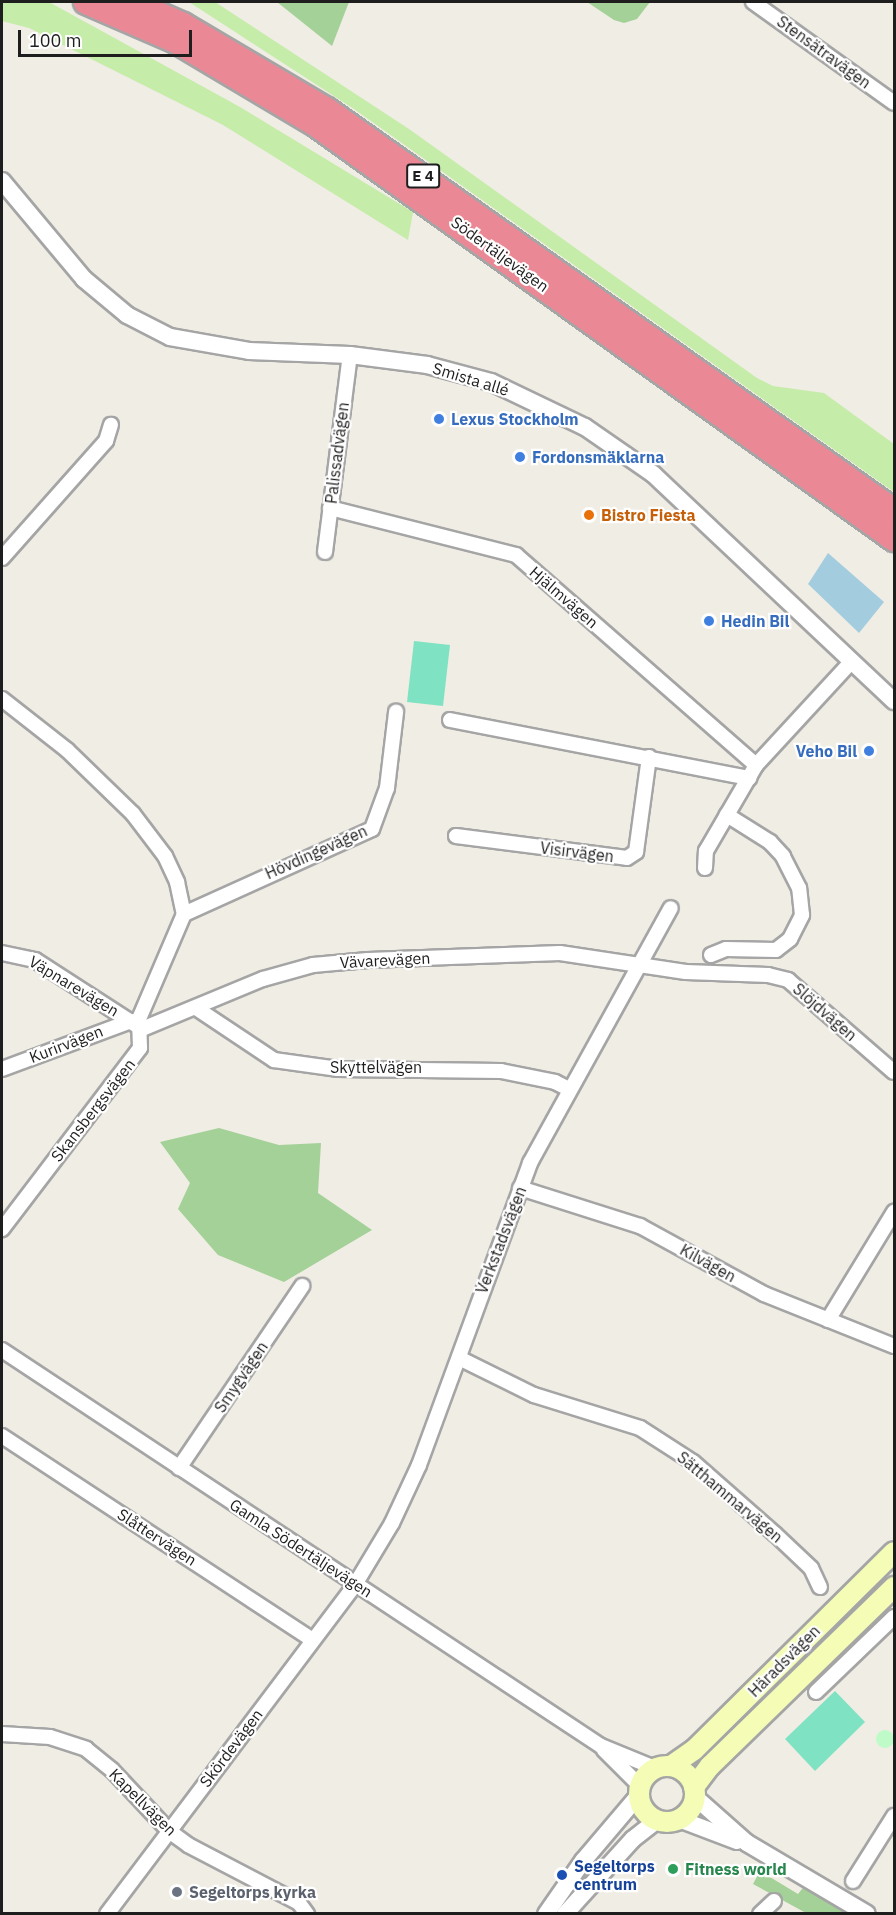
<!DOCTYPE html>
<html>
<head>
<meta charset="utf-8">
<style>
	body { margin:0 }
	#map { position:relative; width:896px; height:1915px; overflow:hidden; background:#f0ede4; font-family:"IBM Plex Sans",sans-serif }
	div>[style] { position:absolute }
	.grass>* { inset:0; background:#c5eca8 }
	.forest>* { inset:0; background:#a4d197 }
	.park>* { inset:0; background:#bffbc8 }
	.round { border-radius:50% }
	.pitch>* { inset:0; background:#7fe2c2 }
	.water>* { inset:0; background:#a3cddf }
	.roads { filter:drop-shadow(2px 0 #a5a5a5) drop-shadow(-2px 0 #a5a5a5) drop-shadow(0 2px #a5a5a5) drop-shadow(0 -2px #a5a5a5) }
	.minor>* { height:14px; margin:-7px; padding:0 7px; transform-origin:7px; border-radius:7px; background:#fff }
	.tertiary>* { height:16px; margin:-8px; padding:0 8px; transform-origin:8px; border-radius:8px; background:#fff }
	.secondary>* { height:20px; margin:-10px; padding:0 10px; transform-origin:10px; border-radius:10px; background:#f4fcb6 }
	.secondary>.ring { margin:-10px; padding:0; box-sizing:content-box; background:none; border:20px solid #f4fcb6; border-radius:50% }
	.motorway>* { height:24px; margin:-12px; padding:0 12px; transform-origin:12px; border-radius:12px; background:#ea8995 }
	.dots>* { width:16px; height:16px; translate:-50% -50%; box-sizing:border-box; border:3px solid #fff; border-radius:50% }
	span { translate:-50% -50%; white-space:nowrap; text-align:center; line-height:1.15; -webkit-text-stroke:4.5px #fff; paint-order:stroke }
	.shield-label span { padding:2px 4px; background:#fff; border:2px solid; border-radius:4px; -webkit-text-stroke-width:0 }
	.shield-label { font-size:15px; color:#1e1e1e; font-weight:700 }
	.street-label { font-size:16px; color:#1e1e1e }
	.shop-label { font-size:16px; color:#366cbe; font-weight:700 }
	.left { translate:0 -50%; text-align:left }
	.right { translate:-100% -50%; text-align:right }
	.food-label { font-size:16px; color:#c56008; font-weight:700 }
	.transit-label { font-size:16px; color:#164399; font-weight:700 }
	.leisure-label { font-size:16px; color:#27864d; font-weight:700 }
	.worship-label { font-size:16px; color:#5b616d; font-weight:700 }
	.frame { position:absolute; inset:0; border:3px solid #1e1e1e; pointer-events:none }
	.scale { position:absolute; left:18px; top:30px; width:174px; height:27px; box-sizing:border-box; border:3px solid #1e1e1e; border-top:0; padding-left:8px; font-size:18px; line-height:21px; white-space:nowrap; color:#1e1e1e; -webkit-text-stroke:4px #fff; paint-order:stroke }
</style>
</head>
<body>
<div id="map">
	<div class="grass">
		<div style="clip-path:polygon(2px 2px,49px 2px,240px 107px,413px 212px,408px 240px,223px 125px,29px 28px,2px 21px)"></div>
		<div style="clip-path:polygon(189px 2px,215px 2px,409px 129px,757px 378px,773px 386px,824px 393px,894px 444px,894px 492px,354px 109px)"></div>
	</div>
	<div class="forest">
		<div style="clip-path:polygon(277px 2px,349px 2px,332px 46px)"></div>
		<div style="clip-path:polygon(587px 2px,650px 2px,637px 19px,624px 23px,614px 20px)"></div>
		<div style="clip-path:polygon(219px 1128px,279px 1145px,321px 1143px,318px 1193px,372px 1230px,284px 1282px,218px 1255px,178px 1209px,190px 1183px,160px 1142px)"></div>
		<div style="clip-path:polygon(760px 1871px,798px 1894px,806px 1884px,857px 1913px,806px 1913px,753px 1884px)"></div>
	</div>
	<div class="park">
		<div class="round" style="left:876px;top:1730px;width:18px;height:18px"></div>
	</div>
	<div class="pitch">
		<div style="clip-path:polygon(414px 641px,450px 645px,443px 706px,407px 702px)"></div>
		<div style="clip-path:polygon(835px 1691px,865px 1722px,815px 1771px,785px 1739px)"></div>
	</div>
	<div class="water">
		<div style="clip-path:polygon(828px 553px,884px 602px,859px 633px,808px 584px)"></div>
	</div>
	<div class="roads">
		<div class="minor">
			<div style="left:753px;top:2px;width:173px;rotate:35.6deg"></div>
			<div style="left:330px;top:508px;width:192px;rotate:14.2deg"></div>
			<div style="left:516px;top:555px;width:319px;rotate:41.2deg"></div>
			<div style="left:325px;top:552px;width:199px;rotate:-82.8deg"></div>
			<div style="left:2px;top:558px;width:157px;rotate:-48.4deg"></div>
			<div style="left:106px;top:441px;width:17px;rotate:-73deg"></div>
			<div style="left:2px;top:699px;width:83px;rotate:38.1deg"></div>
			<div style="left:67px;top:750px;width:92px;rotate:44.1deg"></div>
			<div style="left:133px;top:814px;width:53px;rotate:52.7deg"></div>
			<div style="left:165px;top:856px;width:29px;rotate:65deg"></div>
			<div style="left:177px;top:882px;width:33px;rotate:78deg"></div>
			<div style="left:184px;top:914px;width:114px;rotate:113.2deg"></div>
			<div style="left:139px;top:1019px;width:29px;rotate:88deg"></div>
			<div style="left:140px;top:1048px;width:228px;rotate:127.3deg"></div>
			<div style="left:450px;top:720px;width:305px;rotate:11deg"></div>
			<div style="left:456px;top:836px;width:172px;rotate:7.3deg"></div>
			<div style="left:627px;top:858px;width:11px;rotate:-34deg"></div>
			<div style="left:636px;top:852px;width:96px;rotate:-82.2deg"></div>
			<div style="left:705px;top:868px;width:17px;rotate:-87deg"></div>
			<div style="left:706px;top:851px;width:99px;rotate:-59.8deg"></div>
			<div style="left:756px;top:765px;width:140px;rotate:-47.3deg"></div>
			<div style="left:184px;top:914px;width:206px;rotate:-24.3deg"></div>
			<div style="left:372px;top:829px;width:44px;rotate:-69.9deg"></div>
			<div style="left:387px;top:788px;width:77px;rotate:-83.2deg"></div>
			<div style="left:2px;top:953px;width:34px;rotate:12deg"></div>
			<div style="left:35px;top:960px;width:127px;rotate:32.8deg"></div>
			<div style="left:142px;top:1029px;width:131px;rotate:-22.5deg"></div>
			<div style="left:263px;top:979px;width:52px;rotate:-15.6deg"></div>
			<div style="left:313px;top:965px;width:55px;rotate:-5.2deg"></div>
			<div style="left:368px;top:960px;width:192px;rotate:-2.1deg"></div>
			<div style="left:560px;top:953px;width:127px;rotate:8.6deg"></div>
			<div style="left:686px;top:972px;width:82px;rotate:2.1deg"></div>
			<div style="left:768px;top:975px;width:21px;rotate:14deg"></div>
			<div style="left:788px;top:980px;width:140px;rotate:41deg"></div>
			<div style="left:711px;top:955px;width:16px;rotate:-22deg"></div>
			<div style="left:726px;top:949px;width:50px;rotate:1.1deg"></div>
			<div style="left:776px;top:950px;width:18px;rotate:-38deg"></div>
			<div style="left:790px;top:939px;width:27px;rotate:-63deg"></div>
			<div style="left:802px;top:915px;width:27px;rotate:-96deg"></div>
			<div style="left:799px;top:888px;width:36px;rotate:-117deg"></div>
			<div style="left:783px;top:856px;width:19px;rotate:-133deg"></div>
			<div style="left:770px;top:842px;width:51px;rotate:-147.9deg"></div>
			<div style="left:196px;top:1008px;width:94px;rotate:33.7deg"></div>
			<div style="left:274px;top:1060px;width:65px;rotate:8deg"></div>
			<div style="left:338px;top:1069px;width:163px;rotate:0.7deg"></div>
			<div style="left:501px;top:1071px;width:55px;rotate:11.5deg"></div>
			<div style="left:555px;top:1082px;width:16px;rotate:27deg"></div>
			<div style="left:2px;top:1069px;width:138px;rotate:-20.4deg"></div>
			<div style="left:520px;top:1188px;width:126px;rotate:17.6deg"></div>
			<div style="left:640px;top:1226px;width:141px;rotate:28.7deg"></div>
			<div style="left:764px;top:1294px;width:140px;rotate:21.8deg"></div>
			<div style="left:828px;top:1320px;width:127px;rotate:-58.6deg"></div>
			<div style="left:2px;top:1350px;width:718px;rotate:33.47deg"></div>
			<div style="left:601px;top:1746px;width:58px;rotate:22.2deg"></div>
			<div style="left:459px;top:1358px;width:84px;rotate:26.3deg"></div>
			<div style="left:534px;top:1395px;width:111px;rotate:17.3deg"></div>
			<div style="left:640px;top:1428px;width:63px;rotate:32.7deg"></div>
			<div style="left:693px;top:1462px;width:109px;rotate:41.3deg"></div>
			<div style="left:775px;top:1534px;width:50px;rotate:43.4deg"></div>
			<div style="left:811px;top:1568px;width:21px;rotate:65deg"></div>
			<div style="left:2px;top:1436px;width:371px;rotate:33.3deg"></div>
			<div style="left:179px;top:1468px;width:220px;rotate:-55.9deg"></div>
			<div style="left:816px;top:1692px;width:108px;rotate:-43.9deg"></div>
			<div style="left:2px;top:1734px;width:48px;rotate:3.6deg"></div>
			<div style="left:50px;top:1737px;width:38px;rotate:18deg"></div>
			<div style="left:86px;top:1749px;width:33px;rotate:39deg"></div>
			<div style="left:112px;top:1770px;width:83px;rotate:46.9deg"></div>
			<div style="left:169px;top:1831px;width:24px;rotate:36deg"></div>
			<div style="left:188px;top:1845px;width:125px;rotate:27.6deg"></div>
			<div style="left:299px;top:1903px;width:14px;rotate:54deg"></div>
			<div style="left:604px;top:1750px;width:51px;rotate:45deg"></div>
			<div style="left:853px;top:1881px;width:77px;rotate:-57.8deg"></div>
			<div style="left:107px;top:1914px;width:414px;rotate:-53deg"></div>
			<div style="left:356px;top:1583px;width:70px;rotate:-59deg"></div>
			<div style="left:392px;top:1523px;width:64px;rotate:-65deg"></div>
			<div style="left:419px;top:1465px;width:322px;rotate:-69.8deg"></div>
			<div style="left:530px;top:1163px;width:291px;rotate:-61.1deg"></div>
			<div style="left:760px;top:1914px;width:19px;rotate:-43deg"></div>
		</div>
		<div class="tertiary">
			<div style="left:2px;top:181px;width:128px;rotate:50.1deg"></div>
			<div style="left:84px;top:279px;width:56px;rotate:39.9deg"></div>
			<div style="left:127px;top:315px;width:48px;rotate:27.1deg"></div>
			<div style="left:170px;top:337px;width:80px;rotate:10deg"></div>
			<div style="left:249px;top:351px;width:101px;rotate:2.3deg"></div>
			<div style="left:350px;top:355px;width:78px;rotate:7.4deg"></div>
			<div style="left:427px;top:365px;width:66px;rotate:14.9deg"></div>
			<div style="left:491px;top:382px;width:104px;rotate:25.6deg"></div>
			<div style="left:585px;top:427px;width:83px;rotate:34.7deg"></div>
			<div style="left:653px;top:474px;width:331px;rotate:43.3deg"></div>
			<div style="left:695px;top:1797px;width:69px;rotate:41.5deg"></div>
			<div style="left:747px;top:1843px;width:139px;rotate:30.6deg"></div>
			<div style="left:679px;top:1819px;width:62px;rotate:20.8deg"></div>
			<div style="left:546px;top:1914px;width:65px;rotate:-55.1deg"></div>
			<div style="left:583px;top:1861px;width:87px;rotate:-49.7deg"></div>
			<div style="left:565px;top:1914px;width:101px;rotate:-47.8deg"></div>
			<div style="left:633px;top:1839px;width:31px;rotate:-38deg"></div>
		</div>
		<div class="secondary">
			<div style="left:671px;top:1766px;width:28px;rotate:-35deg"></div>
			<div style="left:694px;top:1750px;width:281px;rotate:-44.7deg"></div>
			<div class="ring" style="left:639px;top:1766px;width:36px;height:36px"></div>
			<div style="left:694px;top:1787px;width:26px;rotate:-53deg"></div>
			<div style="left:710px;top:1766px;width:257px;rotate:-44.2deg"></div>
		</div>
		<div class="motorway">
			<div style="left:86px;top:2px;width:96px;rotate:23.4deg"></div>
			<div style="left:174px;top:40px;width:168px;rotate:30.8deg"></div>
			<div style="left:318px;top:126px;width:709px;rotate:35.64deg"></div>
			<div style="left:131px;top:2px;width:57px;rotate:23.9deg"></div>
			<div style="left:183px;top:25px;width:167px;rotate:30.6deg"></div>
			<div style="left:327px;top:110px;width:694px;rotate:35.27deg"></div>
		</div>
	</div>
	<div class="dots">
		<div style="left:439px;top:419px;background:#3f7fe0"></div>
		<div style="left:520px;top:457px;background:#3f7fe0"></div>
		<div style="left:589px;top:515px;background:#e8710a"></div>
		<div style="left:709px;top:621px;background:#3f7fe0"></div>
		<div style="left:869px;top:751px;background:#3f7fe0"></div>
		<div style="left:673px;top:1869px;background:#2e9e5b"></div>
		<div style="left:562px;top:1875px;background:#1a4fb4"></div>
		<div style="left:177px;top:1892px;background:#6b7280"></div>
	</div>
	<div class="shield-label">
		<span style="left:423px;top:176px">E 4</span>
	</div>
	<div class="street-label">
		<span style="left:824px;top:52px;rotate:36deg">Stensätravägen</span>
		<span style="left:500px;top:254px;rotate:36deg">Södertäljevägen</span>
		<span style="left:471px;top:379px;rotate:17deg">Smista allé</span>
		<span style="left:337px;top:453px;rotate:-83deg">Palissadvägen</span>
		<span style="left:564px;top:597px;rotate:41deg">Hjälmvägen</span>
		<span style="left:316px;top:852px;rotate:-24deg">Hövdingevägen</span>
		<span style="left:577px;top:852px;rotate:7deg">Visirvägen</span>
		<span style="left:385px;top:960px;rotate:-3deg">Vävarevägen</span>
		<span style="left:74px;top:986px;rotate:31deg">Väpnarevägen</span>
		<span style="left:825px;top:1012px;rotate:41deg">Slöjdvägen</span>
		<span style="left:66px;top:1044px;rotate:-21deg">Kurirvägen</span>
		<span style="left:376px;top:1067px">Skyttelvägen</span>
		<span style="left:93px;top:1110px;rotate:-52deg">Skansbergsvägen</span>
		<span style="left:501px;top:1240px;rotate:-69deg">Verkstadsvägen</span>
		<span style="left:708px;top:1263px;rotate:29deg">Kilvägen</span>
		<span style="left:241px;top:1377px;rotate:-56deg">Smygvägen</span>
		<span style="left:730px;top:1497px;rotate:40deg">Sätthammarvägen</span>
		<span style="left:157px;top:1537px;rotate:33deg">Slåttervägen</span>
		<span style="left:301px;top:1548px;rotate:33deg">Gamla Södertäljevägen</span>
		<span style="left:784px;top:1661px;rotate:-45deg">Häradsvägen</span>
		<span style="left:231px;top:1748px;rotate:-53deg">Skördevägen</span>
		<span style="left:143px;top:1802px;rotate:45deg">Kapellvägen</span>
	</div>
	<div class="shop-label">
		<span class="left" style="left:451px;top:419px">Lexus Stockholm</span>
		<span class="left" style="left:532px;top:457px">Fordonsmäklarna</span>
		<span class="left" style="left:721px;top:621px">Hedin Bil</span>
		<span class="right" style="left:857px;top:751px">Veho Bil</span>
	</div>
	<div class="food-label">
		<span class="left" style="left:601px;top:515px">Bistro Fiesta</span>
	</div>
	<div class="transit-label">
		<span class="left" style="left:574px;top:1875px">Segeltorps<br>centrum</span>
	</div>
	<div class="leisure-label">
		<span class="left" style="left:685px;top:1869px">Fitness world</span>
	</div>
	<div class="worship-label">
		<span class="left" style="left:189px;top:1892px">Segeltorps kyrka</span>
	</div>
	<div class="frame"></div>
	<div class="scale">100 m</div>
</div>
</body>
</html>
